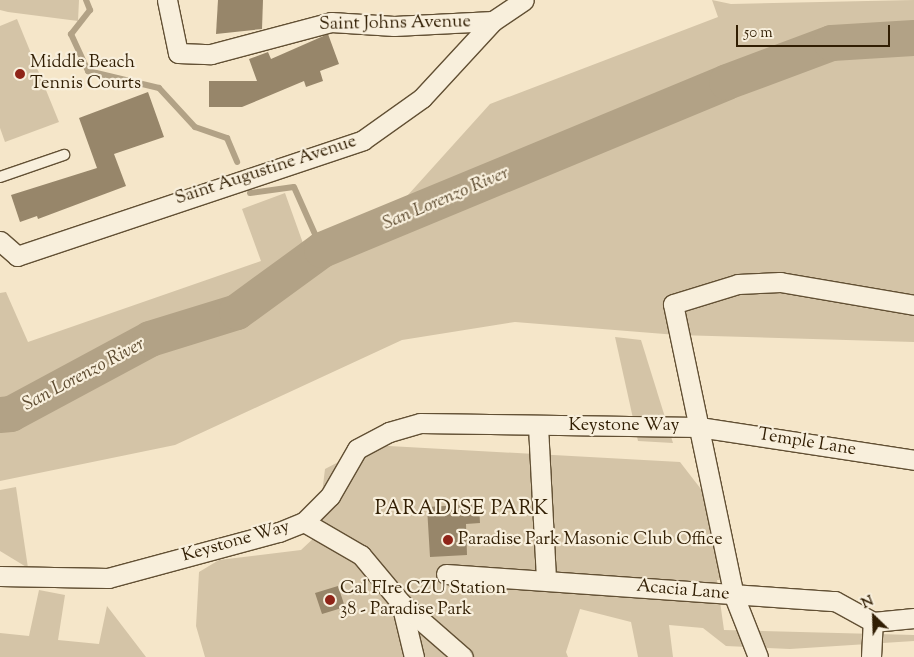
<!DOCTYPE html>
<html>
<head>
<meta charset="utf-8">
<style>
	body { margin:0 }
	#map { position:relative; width:914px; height:657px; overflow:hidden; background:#f5e6c9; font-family:"Sorts Mill Goudy",serif }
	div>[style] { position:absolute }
	.green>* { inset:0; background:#d4c4a7 }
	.stream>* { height:6px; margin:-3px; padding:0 3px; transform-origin:3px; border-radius:3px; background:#b2a286 }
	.river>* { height:36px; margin:-18px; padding:0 18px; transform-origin:18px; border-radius:18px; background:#b2a286 }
	.building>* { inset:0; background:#97866a }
	.roads { filter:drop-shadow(1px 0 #625034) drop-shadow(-1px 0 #625034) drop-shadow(0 1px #625034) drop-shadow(0 -1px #625034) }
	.service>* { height:10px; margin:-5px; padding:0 5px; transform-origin:5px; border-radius:5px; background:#f8efdc }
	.minor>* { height:19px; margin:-9.5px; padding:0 9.5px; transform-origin:9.5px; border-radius:9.5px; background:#f8efdc }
	.dots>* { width:14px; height:14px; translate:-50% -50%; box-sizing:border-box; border:2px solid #f8efdc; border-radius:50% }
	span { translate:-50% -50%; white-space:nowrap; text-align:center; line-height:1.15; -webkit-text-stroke:4.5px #f8efdc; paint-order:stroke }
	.street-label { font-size:18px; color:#311e03 }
	.poi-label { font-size:18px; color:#311e03 }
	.left { translate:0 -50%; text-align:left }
	.water-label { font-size:19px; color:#5e4c31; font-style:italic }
	.quarter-label { font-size:20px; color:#311e03; letter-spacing:1px }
	.north { position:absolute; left:849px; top:592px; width:50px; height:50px; -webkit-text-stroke:4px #f8efdc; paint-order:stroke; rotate:336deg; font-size:14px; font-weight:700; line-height:20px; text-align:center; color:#311e03 }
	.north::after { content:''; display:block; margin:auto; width:18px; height:22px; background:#311e03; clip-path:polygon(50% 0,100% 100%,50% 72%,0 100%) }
	.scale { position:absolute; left:736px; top:25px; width:154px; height:22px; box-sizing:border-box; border:2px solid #311e03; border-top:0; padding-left:6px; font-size:15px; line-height:18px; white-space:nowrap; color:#311e03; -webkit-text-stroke:4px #f8efdc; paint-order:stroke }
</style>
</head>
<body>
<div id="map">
	<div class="green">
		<div style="clip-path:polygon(0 0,79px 0,78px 21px,8px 12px,0 10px)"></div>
		<div style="clip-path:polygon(712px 0,731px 4px,914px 0,914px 342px,677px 335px,515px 322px,402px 340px,175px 445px,0 481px,0 293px,6px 292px,28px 342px,261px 261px,242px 209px,285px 193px,304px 246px,389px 216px,490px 104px,718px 17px)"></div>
		<div style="clip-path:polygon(17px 19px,59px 122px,5px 142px,0 128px,0 26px)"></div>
		<div style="clip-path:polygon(615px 337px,641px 340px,673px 443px,638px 441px)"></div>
		<div style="clip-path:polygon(371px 445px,680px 462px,704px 493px,711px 538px,724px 539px,721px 580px,717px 580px,724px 630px,914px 635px,914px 641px,790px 649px,726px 646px,703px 628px,669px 625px,673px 657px,638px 657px,631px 622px,580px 609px,566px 652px,568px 657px,205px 657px,196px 626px,199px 572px,219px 560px,301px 550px,317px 535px,325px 469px)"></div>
		<div style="clip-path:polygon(16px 487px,28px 568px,0 551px,0 490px)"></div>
		<div style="clip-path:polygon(39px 590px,65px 595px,58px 640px,99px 644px,107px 606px,146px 657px,0 657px,0 633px,29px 636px)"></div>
	</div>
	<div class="stream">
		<div style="left:86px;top:0;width:11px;rotate:68deg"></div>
		<div style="left:90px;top:10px;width:31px;rotate:128deg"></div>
		<div style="left:71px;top:34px;width:41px;rotate:65.3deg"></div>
		<div style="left:88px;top:71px;width:73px;rotate:13.5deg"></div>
		<div style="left:159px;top:88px;width:53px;rotate:47.3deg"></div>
		<div style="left:195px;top:127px;width:34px;rotate:19deg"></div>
		<div style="left:227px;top:138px;width:26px;rotate:67deg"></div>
		<div style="left:250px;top:193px;width:44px;rotate:-7.8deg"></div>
		<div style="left:294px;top:187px;width:69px;rotate:66deg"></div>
	</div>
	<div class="river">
		<div style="left:0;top:415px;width:11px;rotate:-5deg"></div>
		<div style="left:11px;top:414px;width:158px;rotate:-28.3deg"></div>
		<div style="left:150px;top:339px;width:91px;rotate:-17.2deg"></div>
		<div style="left:237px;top:312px;width:105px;rotate:-36.1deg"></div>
		<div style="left:322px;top:250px;width:438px;rotate:-22.5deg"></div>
		<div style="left:727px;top:82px;width:112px;rotate:-20.4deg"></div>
		<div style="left:832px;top:43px;width:82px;rotate:-3.5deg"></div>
	</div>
	<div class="building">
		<div style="clip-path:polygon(218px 0,263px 0,262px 29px,216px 34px)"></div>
		<div style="clip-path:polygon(328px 34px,339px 64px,320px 71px,323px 81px,306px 87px,304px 81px,242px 107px,209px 107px,209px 81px,257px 81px,249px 59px,268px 52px,271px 59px)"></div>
		<div style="clip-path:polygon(148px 92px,164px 137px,114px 154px,126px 186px,38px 219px,37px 216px,20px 222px,11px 195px,97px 168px,79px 118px)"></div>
		<div style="clip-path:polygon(479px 504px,480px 523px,466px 524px,467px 555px,430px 557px,427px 507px)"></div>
		<div style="clip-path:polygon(338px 586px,345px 607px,322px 614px,315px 593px)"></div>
	</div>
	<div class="roads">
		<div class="service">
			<div style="left:0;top:177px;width:68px;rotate:-19deg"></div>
		</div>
		<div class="minor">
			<div style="left:167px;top:0;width:54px;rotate:78.3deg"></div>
			<div style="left:178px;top:53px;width:33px;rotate:2deg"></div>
			<div style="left:211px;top:54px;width:124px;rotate:-14.9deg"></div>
			<div style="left:331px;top:22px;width:63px;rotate:3.6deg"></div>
			<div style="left:394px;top:26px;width:99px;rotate:-2.9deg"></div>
			<div style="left:0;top:241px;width:23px;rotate:41deg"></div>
			<div style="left:17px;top:256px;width:365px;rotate:-18.5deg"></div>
			<div style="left:363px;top:140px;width:72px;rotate:-35.4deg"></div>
			<div style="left:422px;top:98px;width:105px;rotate:-47.3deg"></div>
			<div style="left:493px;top:21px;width:37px;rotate:-34deg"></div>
			<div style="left:538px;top:426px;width:153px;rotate:87deg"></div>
			<div style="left:304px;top:522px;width:66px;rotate:30.1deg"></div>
			<div style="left:361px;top:555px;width:62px;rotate:50.2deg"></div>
			<div style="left:401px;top:603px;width:56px;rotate:76.5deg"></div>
			<div style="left:446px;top:574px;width:390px;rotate:4deg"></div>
			<div style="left:835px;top:601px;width:43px;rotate:28.9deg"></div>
			<div style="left:873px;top:622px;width:41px;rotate:-5.6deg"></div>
			<div style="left:0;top:576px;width:108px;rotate:1.1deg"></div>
			<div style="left:108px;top:578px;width:177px;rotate:-15.1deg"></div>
			<div style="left:279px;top:532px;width:27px;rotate:-22deg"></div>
			<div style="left:304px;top:522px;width:37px;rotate:-45deg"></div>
			<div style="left:330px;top:496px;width:54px;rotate:-60.1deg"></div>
			<div style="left:357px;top:449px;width:36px;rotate:-28deg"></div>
			<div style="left:389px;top:432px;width:32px;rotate:-16deg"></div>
			<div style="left:420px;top:423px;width:279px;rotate:0.8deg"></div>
			<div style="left:699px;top:427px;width:218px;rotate:8.7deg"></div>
			<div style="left:401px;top:603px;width:82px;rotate:41.1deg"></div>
			<div style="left:758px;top:657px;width:66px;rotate:-111.5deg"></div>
			<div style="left:734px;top:596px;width:298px;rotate:-101.8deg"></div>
			<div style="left:673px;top:304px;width:68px;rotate:-17.1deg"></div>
			<div style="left:738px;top:284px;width:42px;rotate:-2.7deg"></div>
			<div style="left:780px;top:282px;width:136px;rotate:9.7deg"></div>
			<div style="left:871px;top:657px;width:35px;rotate:-87deg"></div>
		</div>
	</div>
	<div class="dots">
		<div style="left:20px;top:74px;background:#8f2418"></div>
		<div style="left:448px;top:540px;background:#8f2418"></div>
		<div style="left:330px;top:600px;background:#8f2418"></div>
	</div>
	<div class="street-label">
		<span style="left:395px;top:24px;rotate:-1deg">Saint Johns Avenue</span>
		<span style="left:266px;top:171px;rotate:-18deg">Saint Augustine Avenue</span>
		<span style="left:624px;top:426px">Keystone Way</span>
		<span style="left:807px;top:443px;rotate:9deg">Temple Lane</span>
		<span style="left:236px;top:542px;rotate:-16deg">Keystone Way</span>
		<span style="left:683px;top:591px;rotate:5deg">Acacia Lane</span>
	</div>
	<div class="poi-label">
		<span class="left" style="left:30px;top:74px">Middle Beach<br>Tennis Courts</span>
		<span class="left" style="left:458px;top:540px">Paradise Park Masonic Club Office</span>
		<span class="left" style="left:340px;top:600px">Cal FIre CZU Station<br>38 - Paradise Park</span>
	</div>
	<div class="water-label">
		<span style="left:446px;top:199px;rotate:-23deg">San Lorenzo River</span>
		<span style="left:84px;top:375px;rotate:-28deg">San Lorenzo River</span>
	</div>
	<div class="quarter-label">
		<span style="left:462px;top:509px">PARADISE PARK</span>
	</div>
	<div class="north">N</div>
	<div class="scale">50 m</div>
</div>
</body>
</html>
